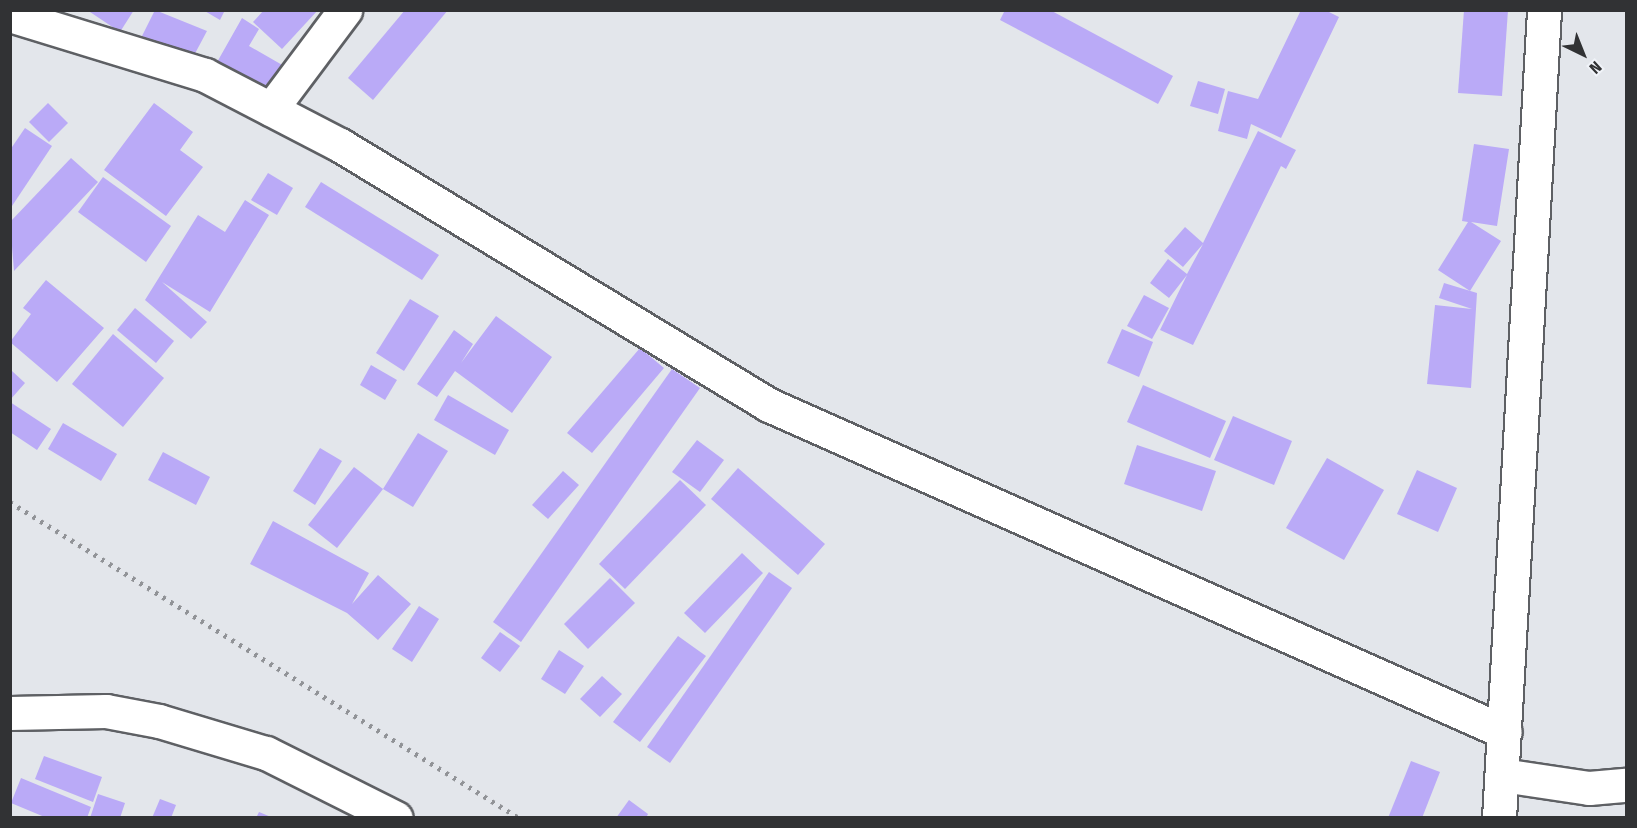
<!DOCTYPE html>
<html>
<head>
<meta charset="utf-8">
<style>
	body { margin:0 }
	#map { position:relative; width:1637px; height:828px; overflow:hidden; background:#e3e6eb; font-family:"Fira Sans Condensed",sans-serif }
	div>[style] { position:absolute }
	.building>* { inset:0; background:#baaaf7 }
	.roads { filter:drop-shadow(2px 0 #5e6064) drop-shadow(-2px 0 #5e6064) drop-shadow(0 2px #5e6064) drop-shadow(0 -2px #5e6064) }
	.minor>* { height:33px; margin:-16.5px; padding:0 16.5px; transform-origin:16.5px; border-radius:16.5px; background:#fff }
	.rail>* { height:4.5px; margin-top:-2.25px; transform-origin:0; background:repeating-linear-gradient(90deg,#919397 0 3px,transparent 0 9px) }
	span { translate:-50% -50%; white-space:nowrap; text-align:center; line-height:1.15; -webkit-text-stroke:5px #f0f3f8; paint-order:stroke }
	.frame { position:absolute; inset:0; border:12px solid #313234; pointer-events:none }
	.north { position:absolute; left:1553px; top:24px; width:60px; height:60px; -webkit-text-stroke:4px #f0f3f8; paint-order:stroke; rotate:137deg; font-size:16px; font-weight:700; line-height:24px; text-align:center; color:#313234 }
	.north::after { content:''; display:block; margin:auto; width:21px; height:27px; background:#313234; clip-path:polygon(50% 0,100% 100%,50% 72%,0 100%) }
</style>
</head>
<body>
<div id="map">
	<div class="building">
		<div style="clip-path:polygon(87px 10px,134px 10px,120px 32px)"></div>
		<div style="clip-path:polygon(155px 10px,207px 31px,191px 61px,142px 36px)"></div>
		<div style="clip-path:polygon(203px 10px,225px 10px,220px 20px)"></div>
		<div style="clip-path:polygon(264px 10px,318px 10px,282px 49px,253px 22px)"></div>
		<div style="clip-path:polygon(405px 10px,448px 10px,373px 100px,348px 78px)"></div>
		<div style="clip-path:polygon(1005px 10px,1050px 10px,1173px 76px,1158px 104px,1000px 20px)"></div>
		<div style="clip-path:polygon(1301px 10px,1325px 10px,1339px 17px,1281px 138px,1251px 124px,1247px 139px,1218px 131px,1228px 91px,1258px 99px)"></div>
		<div style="clip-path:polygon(1464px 10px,1508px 10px,1502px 96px,1458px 93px)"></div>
		<div style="clip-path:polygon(242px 18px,259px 29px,249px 46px,284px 66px,268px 94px,216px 64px)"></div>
		<div style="clip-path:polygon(1198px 81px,1225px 89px,1218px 114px,1190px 106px)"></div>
		<div style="clip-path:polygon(48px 103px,68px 123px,49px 142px,29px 122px)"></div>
		<div style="clip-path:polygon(154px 103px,193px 132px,180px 150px,203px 167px,166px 216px,104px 170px)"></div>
		<div style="clip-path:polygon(25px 128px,52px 146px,10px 209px,10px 150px)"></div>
		<div style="clip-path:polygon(1258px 131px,1296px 150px,1286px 169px,1281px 166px,1193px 345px,1160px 330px,1187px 275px,1169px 298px,1150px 283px,1168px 259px,1187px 274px,1203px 244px,1183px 267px,1164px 251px,1185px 227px,1203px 243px)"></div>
		<div style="clip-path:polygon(1474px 144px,1509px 149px,1497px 226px,1471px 222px,1501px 241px,1470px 291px,1438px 270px,1468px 222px,1462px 221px)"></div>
		<div style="clip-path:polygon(71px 158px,98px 182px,14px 271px,10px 222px)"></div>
		<div style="clip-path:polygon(268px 173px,293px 188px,277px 215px,251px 200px)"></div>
		<div style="clip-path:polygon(103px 177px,171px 226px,146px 262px,78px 212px)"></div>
		<div style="clip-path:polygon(321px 182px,439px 255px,422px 280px,305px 207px)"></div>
		<div style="clip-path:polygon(245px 200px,269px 215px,210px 312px,162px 282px,207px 322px,191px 339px,145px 300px,198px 215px,225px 232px)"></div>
		<div style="clip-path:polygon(46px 280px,104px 328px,57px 382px,10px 342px,31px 314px,23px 308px)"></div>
		<div style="clip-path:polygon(1444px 283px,1477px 293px,1471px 388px,1427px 384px,1435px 305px,1472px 309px,1439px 298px)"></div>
		<div style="clip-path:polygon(1144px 295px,1169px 308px,1152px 339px,1127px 326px)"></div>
		<div style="clip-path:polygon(410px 299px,439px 316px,404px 371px,376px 353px)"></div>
		<div style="clip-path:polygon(135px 308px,174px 341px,156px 363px,117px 330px)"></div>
		<div style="clip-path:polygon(496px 316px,552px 357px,512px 413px,455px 371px,437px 397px,417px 384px,454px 330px,473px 344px,461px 363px)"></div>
		<div style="clip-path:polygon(1122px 329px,1153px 342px,1139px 377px,1107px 363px)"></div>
		<div style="clip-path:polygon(113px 334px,164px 378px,123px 427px,72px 384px)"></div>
		<div style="clip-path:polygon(640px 348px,664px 368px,592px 453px,567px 433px)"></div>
		<div style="clip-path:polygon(371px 365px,397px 380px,385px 400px,360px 385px)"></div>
		<div style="clip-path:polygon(672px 369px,700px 388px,521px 642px,493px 622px)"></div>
		<div style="clip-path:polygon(12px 371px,25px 383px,10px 400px,10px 372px)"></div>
		<div style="clip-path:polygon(1143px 385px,1226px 421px,1210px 458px,1127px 422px)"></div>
		<div style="clip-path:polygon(448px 395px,509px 430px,495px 455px,434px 420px)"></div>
		<div style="clip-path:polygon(10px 402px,51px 429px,37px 450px,10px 432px)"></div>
		<div style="clip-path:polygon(1233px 416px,1292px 441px,1274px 485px,1214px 460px)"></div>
		<div style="clip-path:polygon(63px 423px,117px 454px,101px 481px,48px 449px)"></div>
		<div style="clip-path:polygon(418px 433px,448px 451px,413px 507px,383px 489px)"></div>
		<div style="clip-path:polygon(697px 440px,724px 460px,700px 492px,672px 472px)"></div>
		<div style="clip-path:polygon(1137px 445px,1216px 471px,1202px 511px,1124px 484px)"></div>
		<div style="clip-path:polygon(320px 448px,342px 461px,315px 505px,293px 491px)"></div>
		<div style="clip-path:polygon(163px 452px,210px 477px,196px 505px,148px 480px)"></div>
		<div style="clip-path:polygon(1327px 458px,1384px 490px,1344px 560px,1286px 528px)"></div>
		<div style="clip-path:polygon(354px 467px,383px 489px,337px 548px,308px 525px)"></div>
		<div style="clip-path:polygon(738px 468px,825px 544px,798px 575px,711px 499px)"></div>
		<div style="clip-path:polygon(1417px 470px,1457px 488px,1438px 532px,1397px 514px)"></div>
		<div style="clip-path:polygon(563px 471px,579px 485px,548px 519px,532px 505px)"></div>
		<div style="clip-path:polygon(680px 480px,706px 505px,625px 589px,599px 564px)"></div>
		<div style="clip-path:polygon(273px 521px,369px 573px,352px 604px,378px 575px,411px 604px,378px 640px,347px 613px,250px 564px)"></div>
		<div style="clip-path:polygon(742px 553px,763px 573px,705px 633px,684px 613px)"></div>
		<div style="clip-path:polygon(769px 572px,792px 588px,670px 763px,647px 747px)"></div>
		<div style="clip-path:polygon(610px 578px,635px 603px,588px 649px,564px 624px)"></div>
		<div style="clip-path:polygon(419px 606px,439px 619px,412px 662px,392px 649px)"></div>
		<div style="clip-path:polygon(500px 632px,520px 646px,500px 672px,481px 658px)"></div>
		<div style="clip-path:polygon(678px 636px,706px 656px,640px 742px,613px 722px)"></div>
		<div style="clip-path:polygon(559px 650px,584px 666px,565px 694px,541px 679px)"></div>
		<div style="clip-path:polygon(602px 676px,622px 694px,600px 717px,580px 699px)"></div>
		<div style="clip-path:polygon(44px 756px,102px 777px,93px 802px,35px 779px)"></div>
		<div style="clip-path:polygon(1411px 761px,1440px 772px,1422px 818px,1388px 818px)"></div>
		<div style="clip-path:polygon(21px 778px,91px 807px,87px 818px,47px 818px,11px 803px)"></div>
		<div style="clip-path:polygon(98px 794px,125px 803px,120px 818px,90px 818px)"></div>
		<div style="clip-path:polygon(160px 799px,176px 805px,171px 818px,152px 818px)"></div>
		<div style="clip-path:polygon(629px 800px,648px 814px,646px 818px,616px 818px)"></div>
		<div style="clip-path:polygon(259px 812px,271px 817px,271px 818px,256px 818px)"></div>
	</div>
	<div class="roads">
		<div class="minor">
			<div style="left:10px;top:15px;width:204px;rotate:17.1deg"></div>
			<div style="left:205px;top:75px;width:152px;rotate:27.4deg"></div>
			<div style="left:340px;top:145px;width:502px;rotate:31.22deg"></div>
			<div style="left:769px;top:405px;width:805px;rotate:23.96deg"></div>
			<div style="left:271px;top:109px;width:124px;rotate:-53.2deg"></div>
			<div style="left:10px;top:713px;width:96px;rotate:-1.2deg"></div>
			<div style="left:106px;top:711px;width:54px;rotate:10.7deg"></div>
			<div style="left:159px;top:721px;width:112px;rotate:16.7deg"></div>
			<div style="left:266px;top:753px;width:145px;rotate:26.6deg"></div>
			<div style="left:1502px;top:775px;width:88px;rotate:8.5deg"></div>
			<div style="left:1589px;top:788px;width:37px;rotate:-5deg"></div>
			<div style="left:1499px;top:818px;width:809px;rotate:-86.81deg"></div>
		</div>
	</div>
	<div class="rail">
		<div style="left:10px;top:502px;width:599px;rotate:31.83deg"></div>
	</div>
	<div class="frame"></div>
	<div class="north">N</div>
</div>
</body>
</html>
